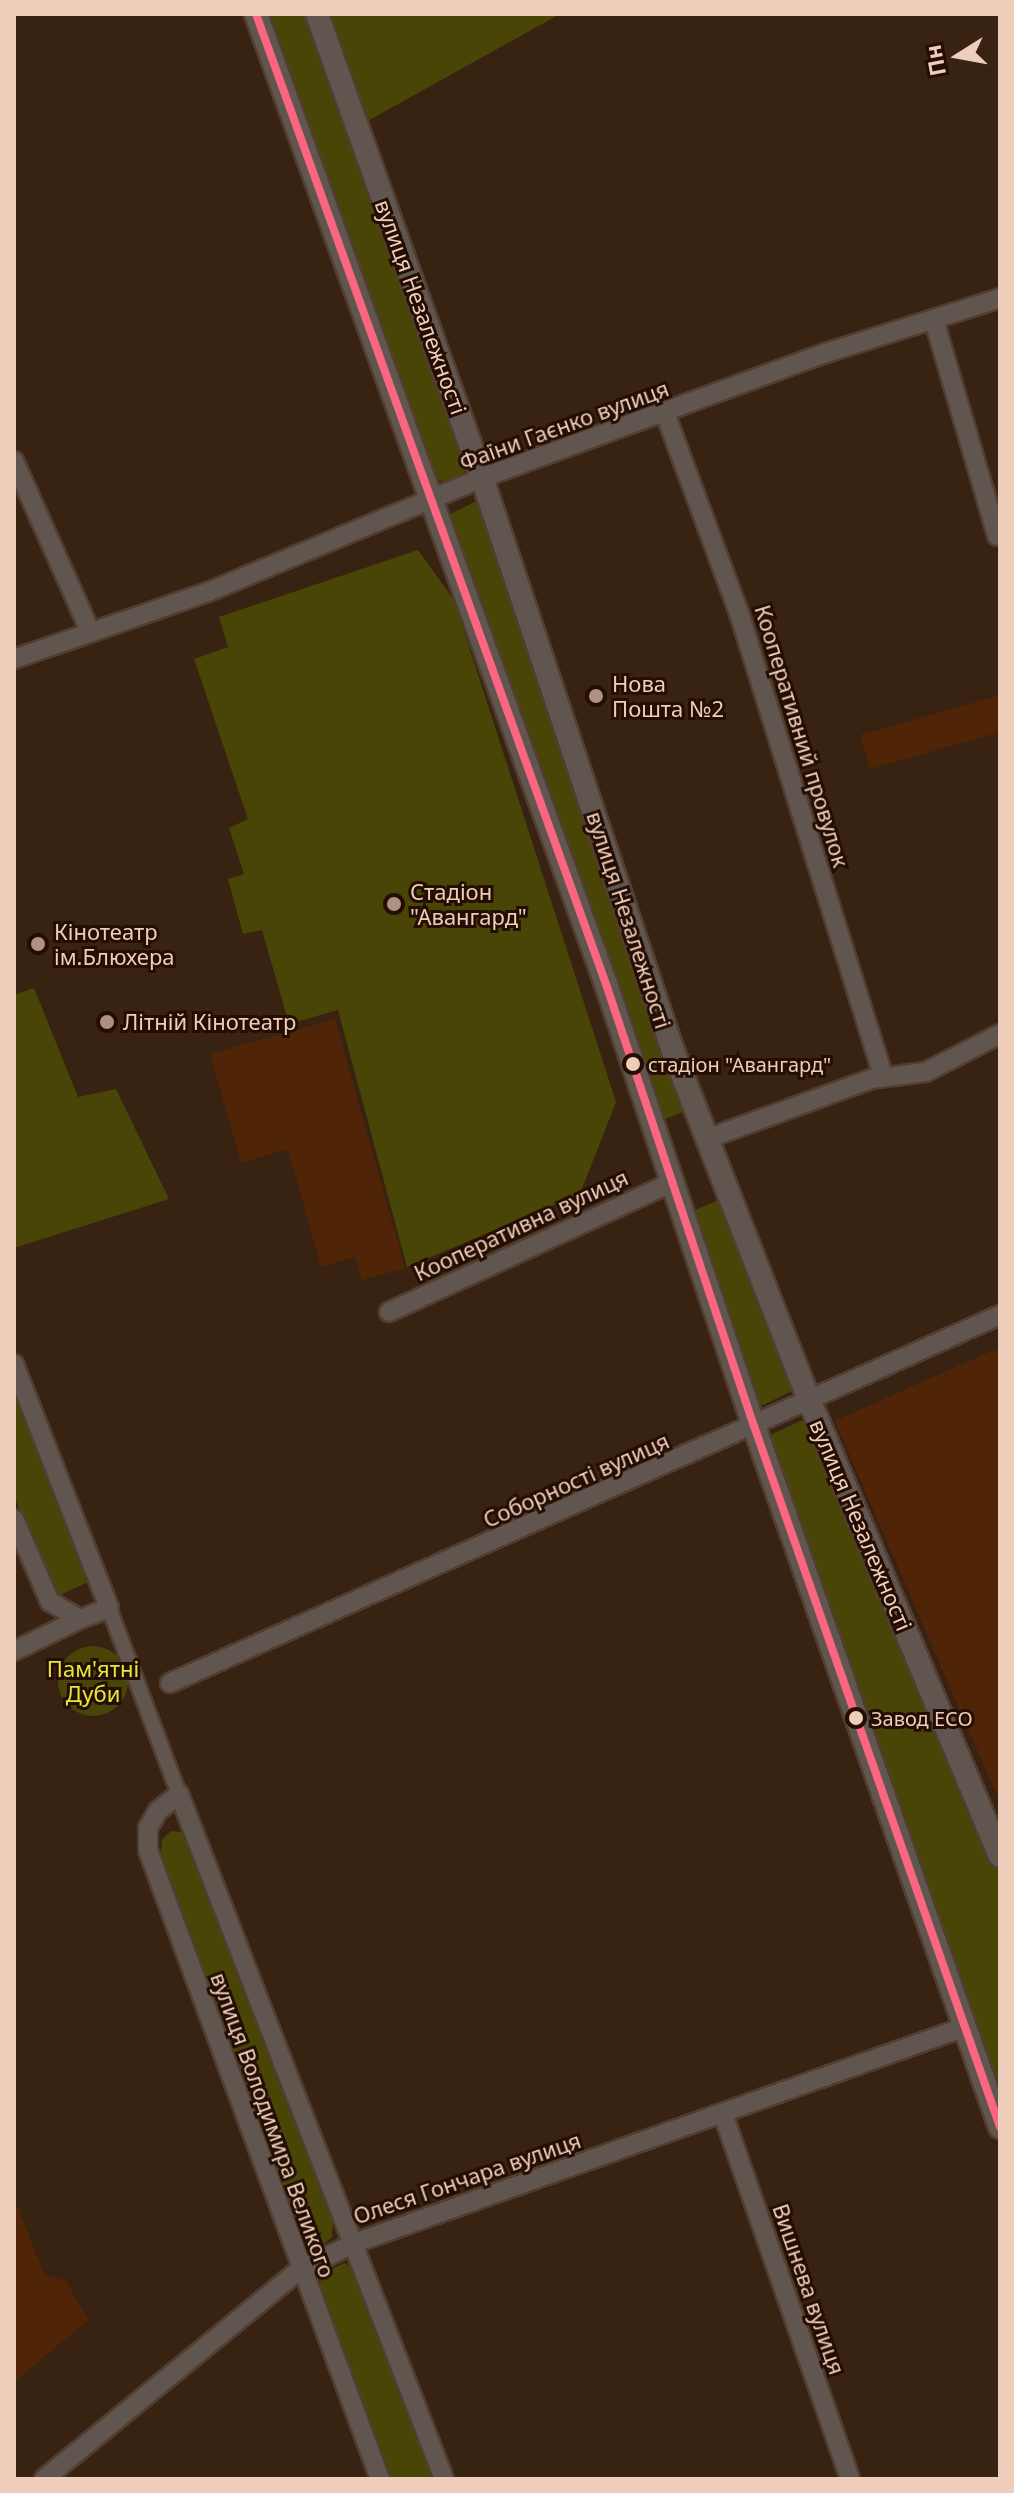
<!DOCTYPE html>
<html>
<head>
<meta charset="utf-8">
<style>
	body { margin:0 }
	#map { position:relative; width:1014px; height:2493px; overflow:hidden; background:#382212; font-family:"Noto Sans",sans-serif }
	div>[style] { position:absolute }
	.built>* { inset:0; background:#502507 }
	.green>* { inset:0; background:#484507 }
	.round { border-radius:50% }
	.roads { filter:drop-shadow(2px 0 #523e30) drop-shadow(-2px 0 #523e30) drop-shadow(0 2px #523e30) drop-shadow(0 -2px #523e30) }
	.pedestrian>* { height:14px; margin:-7px; padding:0 7px; transform-origin:7px; border-radius:7px; background:#61564f }
	.minor>* { height:18px; margin:-9px; padding:0 9px; transform-origin:9px; border-radius:9px; background:#61564f }
	.tertiary>* { height:22px; margin:-11px; padding:0 11px; transform-origin:11px; border-radius:11px; background:#61564f }
	.bus-1>* { height:8px; margin:-4px; padding:0 4px; transform-origin:4px; border-radius:4px; background:#fa6682 }
	.dots>* { width:22px; height:22px; translate:-50% -50%; box-sizing:border-box; border:4px solid #240d02; border-radius:50% }
	span { translate:-50% -50%; white-space:nowrap; text-align:center; line-height:1.15; -webkit-text-stroke:6px #240d02; paint-order:stroke }
	.bus-label { font-size:20px; color:#eecdbb }
	.left { translate:0 -50%; text-align:left }
	.street-label { font-size:22px; color:#eecdbb }
	.poi-label { font-size:22px; color:#eecdbb }
	.park-label { font-size:22px; color:#e6e939 }
	.frame { position:absolute; inset:0; border:16px solid #eecdbb; pointer-events:none }
	.north { position:absolute; left:918px; top:16px; width:80px; height:80px; -webkit-text-stroke:6px #240d02; paint-order:stroke; rotate:259deg; font-size:22px; font-weight:700; line-height:32px; text-align:center; color:#eecdbb }
	.north::after { content:''; display:block; margin:auto; width:28px; height:36px; background:#eecdbb; clip-path:polygon(50% 0,100% 100%,50% 72%,0 100%) }
</style>
</head>
<body>
<div id="map">
	<div class="built">
		<div style="clip-path:polygon(1000px 695px,1000px 732px,870px 769px,860px 735px)"></div>
		<div style="clip-path:polygon(335px 1019px,405px 1268px,362px 1280px,355px 1257px,321px 1267px,288px 1149px,241px 1163px,210px 1054px)"></div>
		<div style="clip-path:polygon(1000px 1347px,1000px 1803px,835px 1421px)"></div>
		<div style="clip-path:polygon(14px 2198px,44px 2274px,66px 2281px,88px 2320px,14px 2382px)"></div>
	</div>
	<div class="green">
		<div style="clip-path:polygon(266px 14px,308px 14px,465px 460px,465px 471px,455px 479px,444px 482px,433px 478px)"></div>
		<div style="clip-path:polygon(326px 14px,560px 14px,364px 123px)"></div>
		<div style="clip-path:polygon(479px 500px,688px 1110px,657px 1122px,444px 517px)"></div>
		<div style="clip-path:polygon(418px 550px,454px 600px,616px 1102px,580px 1194px,407px 1267px,338px 1010px,289px 1024px,262px 930px,243px 934px,228px 879px,244px 874px,229px 828px,248px 819px,194px 659px,228px 647px,219px 617px)"></div>
		<div style="clip-path:polygon(34px 988px,78px 1097px,116px 1089px,169px 1199px,14px 1248px,14px 995px)"></div>
		<div style="clip-path:polygon(721px 1199px,794px 1390px,761px 1406px,695px 1210px)"></div>
		<div style="clip-path:polygon(14px 1393px,88px 1582px,54px 1598px,14px 1496px)"></div>
		<div style="clip-path:polygon(805px 1419px,1000px 1873px,1000px 2105px,770px 1435px)"></div>
		<div class="round" style="left:58px;top:1646px;width:70px;height:70px"></div>
		<div style="clip-path:polygon(171px 1831px,183px 1832px,192px 1841px,333px 2221px,332px 2237px,321px 2247px,306px 2246px,295px 2235px,161px 1852px,162px 1840px)"></div>
		<div style="clip-path:polygon(345px 2263px,354px 2270px,433px 2479px,391px 2479px,319px 2288px,322px 2273px)"></div>
	</div>
	<div class="roads">
		<div class="pedestrian">
			<div style="left:109px;top:1608px;width:199px;rotate:69.4deg"></div>
		</div>
		<div class="minor">
			<div style="left:934px;top:320px;width:225px;rotate:73.7deg"></div>
			<div style="left:665px;top:413px;width:213px;rotate:69.7deg"></div>
			<div style="left:739px;top:613px;width:485px;rotate:72.7deg"></div>
			<div style="left:14px;top:461px;width:188px;rotate:65.9deg"></div>
			<div style="left:14px;top:659px;width:205px;rotate:-19.1deg"></div>
			<div style="left:208px;top:592px;width:297px;rotate:-22.6deg"></div>
			<div style="left:482px;top:478px;width:366px;rotate:-20deg"></div>
			<div style="left:826px;top:353px;width:182px;rotate:-17.5deg"></div>
			<div style="left:709px;top:1138px;width:172px;rotate:-20deg"></div>
			<div style="left:871px;top:1079px;width:55px;rotate:-7.3deg"></div>
			<div style="left:926px;top:1072px;width:83px;rotate:-27.2deg"></div>
			<div style="left:389px;top:1312px;width:312px;rotate:-24.6deg"></div>
			<div style="left:14px;top:1364px;width:262px;rotate:68.7deg"></div>
			<div style="left:109px;top:1608px;width:31px;rotate:159deg"></div>
			<div style="left:80px;top:1619px;width:34px;rotate:-150deg"></div>
			<div style="left:50px;top:1602px;width:90px;rotate:-113.4deg"></div>
			<div style="left:14px;top:1651px;width:73px;rotate:-25.9deg"></div>
			<div style="left:170px;top:1683px;width:908px;rotate:-23.91deg"></div>
			<div style="left:723px;top:2114px;width:386px;rotate:70.8deg"></div>
			<div style="left:44px;top:2479px;width:330px;rotate:-39.3deg"></div>
			<div style="left:299px;top:2270px;width:62px;rotate:-25.7deg"></div>
			<div style="left:355px;top:2243px;width:647px;rotate:-19.5deg"></div>
			<div style="left:380px;top:2479px;width:670px;rotate:-110.25deg"></div>
			<div style="left:148px;top:1850px;width:22px;rotate:-90deg"></div>
			<div style="left:148px;top:1828px;width:20px;rotate:-60deg"></div>
			<div style="left:158px;top:1811px;width:27px;rotate:-39deg"></div>
			<div style="left:179px;top:1794px;width:734px;rotate:68.85deg"></div>
		</div>
		<div class="tertiary">
			<div style="left:256px;top:14px;width:1034px;rotate:70.16deg"></div>
			<div style="left:607px;top:987px;width:463px;rotate:71.5deg"></div>
			<div style="left:754px;top:1426px;width:743px;rotate:70.66deg"></div>
			<div style="left:317px;top:14px;width:492px;rotate:70.4deg"></div>
			<div style="left:482px;top:478px;width:604px;rotate:71.57deg"></div>
			<div style="left:673px;top:1051px;width:377px;rotate:68.7deg"></div>
			<div style="left:810px;top:1402px;width:492px;rotate:67.3deg"></div>
		</div>
	</div>
	<div class="bus-1">
		<div style="left:256px;top:14px;width:1034px;rotate:70.16deg"></div>
		<div style="left:607px;top:987px;width:463px;rotate:71.5deg"></div>
		<div style="left:754px;top:1426px;width:743px;rotate:70.66deg"></div>
	</div>
	<div class="dots">
		<div style="left:596px;top:696px;background:#ae9180"></div>
		<div style="left:394px;top:904px;background:#ae9180"></div>
		<div style="left:38px;top:944px;background:#ae9180"></div>
		<div style="left:107px;top:1022px;background:#ae9180"></div>
		<div style="left:633px;top:1064px;background:#eecdbb"></div>
		<div style="left:856px;top:1718px;background:#eecdbb"></div>
	</div>
	<div class="bus-label">
		<span class="left" style="left:648px;top:1064px">стадіон "Авангард"</span>
		<span class="left" style="left:871px;top:1718px">Завод ЕСО</span>
	</div>
	<div class="street-label">
		<span style="left:421px;top:307px;rotate:70deg">вулиця Незалежності</span>
		<span style="left:564px;top:425px;rotate:-20deg">Фаїни Гаєнко вулиця</span>
		<span style="left:802px;top:736px;rotate:73deg">Кооперативний провулок</span>
		<span style="left:629px;top:920px;rotate:72deg">вулиця Незалежності</span>
		<span style="left:521px;top:1225px;rotate:-25deg">Кооперативна вулиця</span>
		<span style="left:576px;top:1480px;rotate:-24deg">Соборності вулиця</span>
		<span style="left:861px;top:1525px;rotate:67deg">вулиця Незалежності</span>
		<span style="left:273px;top:2125px;rotate:70deg">вулиця Володимира Великого</span>
		<span style="left:467px;top:2178px;rotate:-19deg">Олеся Гончара вулиця</span>
		<span style="left:809px;top:2289px;rotate:71deg">Вишнева вулиця</span>
	</div>
	<div class="poi-label">
		<span class="left" style="left:612px;top:696px">Нова<br>Пошта №2</span>
		<span class="left" style="left:410px;top:904px">Стадіон<br>"Авангард"</span>
		<span class="left" style="left:54px;top:944px">Кінотеатр<br>ім.Блюхера</span>
		<span class="left" style="left:123px;top:1022px">Літній Кінотеатр</span>
	</div>
	<div class="park-label">
		<span style="left:93px;top:1681px">Пам'ятні<br>Дуби</span>
	</div>
	<div class="frame"></div>
	<div class="north">Пн</div>
</div>
</body>
</html>
